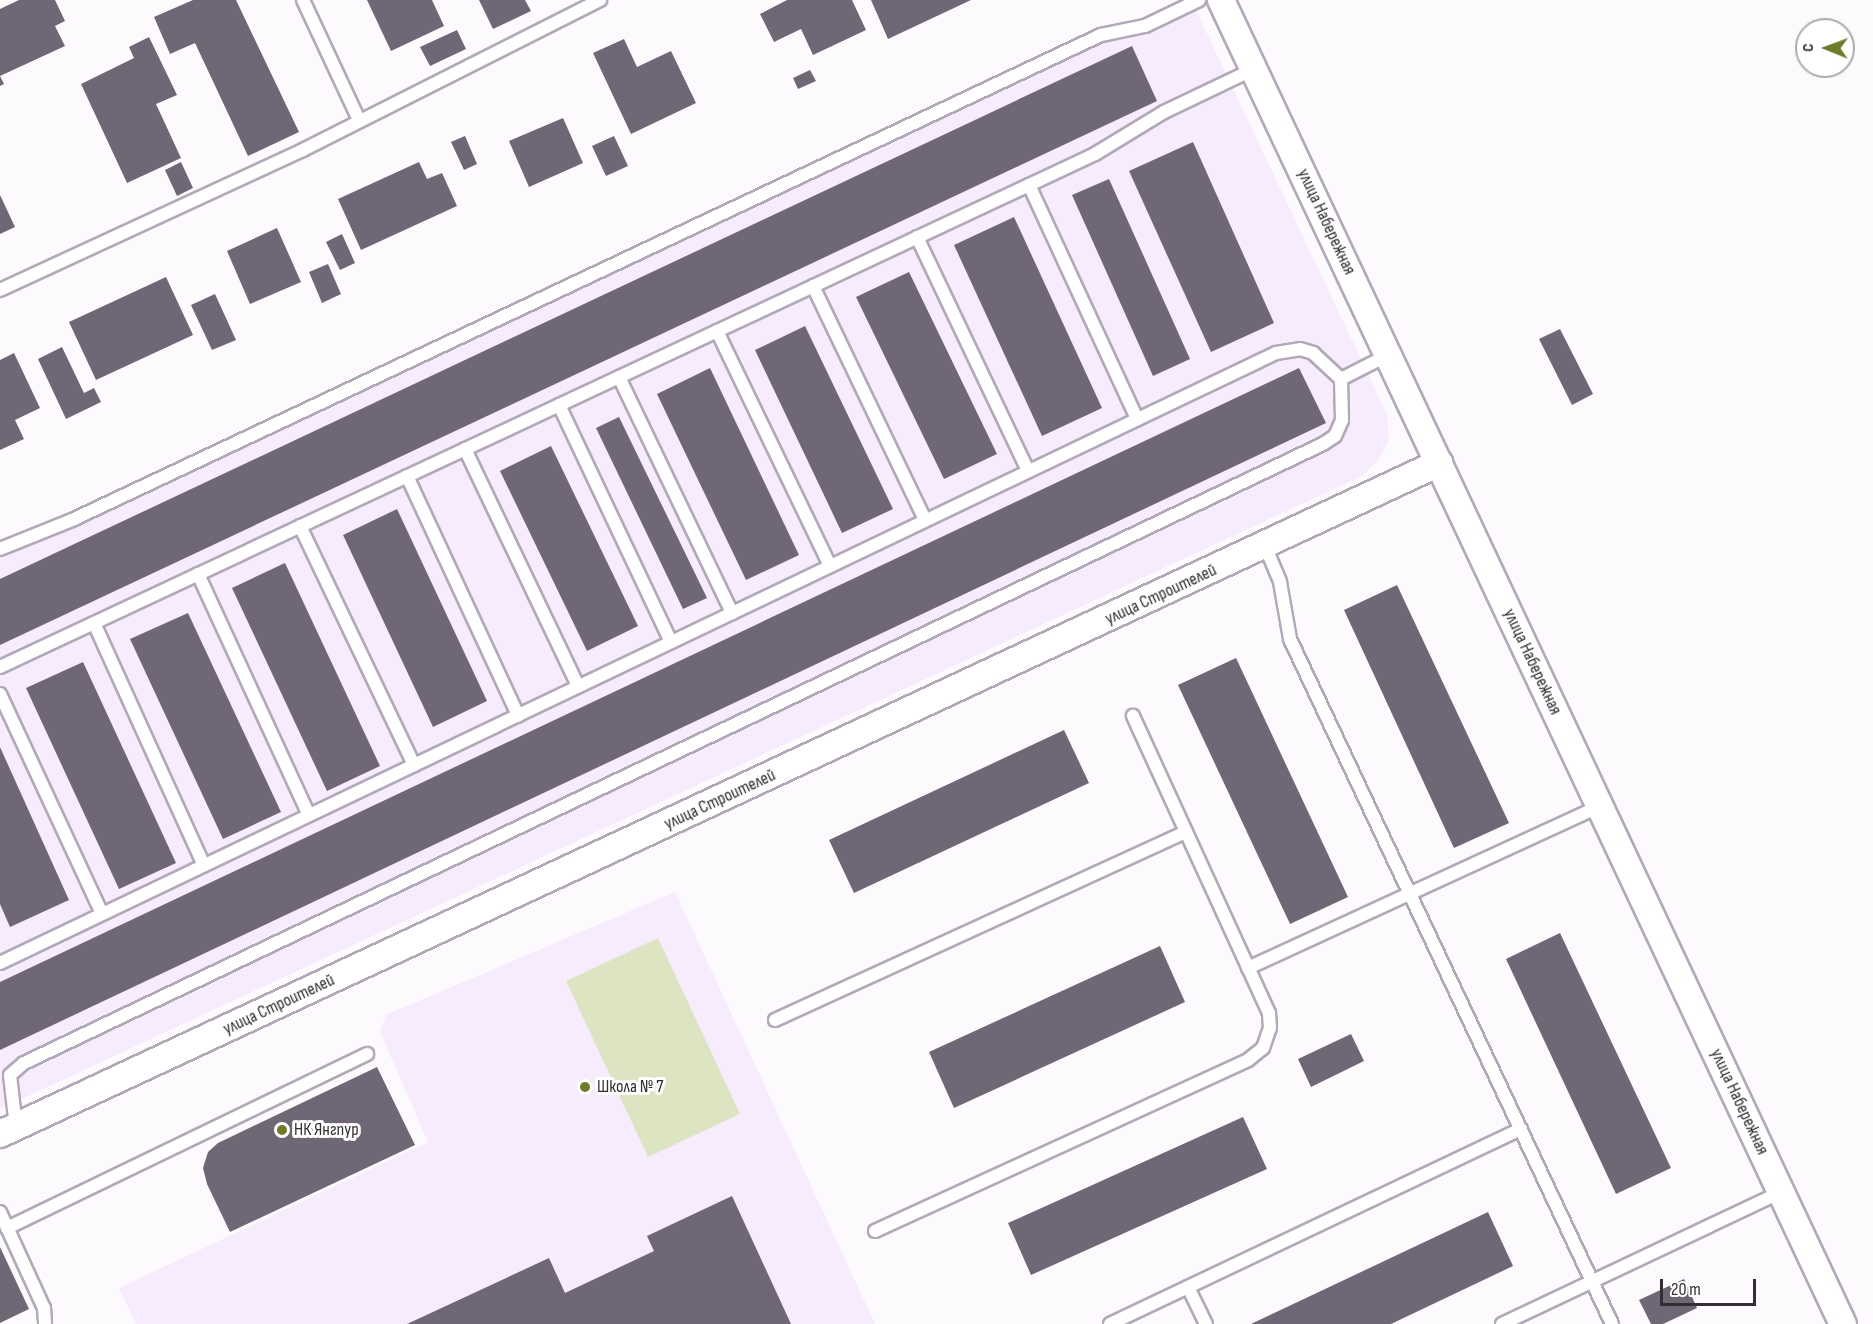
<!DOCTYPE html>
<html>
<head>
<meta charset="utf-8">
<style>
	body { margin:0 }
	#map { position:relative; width:1873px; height:1324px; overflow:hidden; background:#fcfafd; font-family:"Sofia Sans Condensed",sans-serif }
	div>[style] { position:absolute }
	.built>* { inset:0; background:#f7ebfe }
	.green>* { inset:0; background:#dde4c1 }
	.building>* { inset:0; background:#706776 }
	.roads { filter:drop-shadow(2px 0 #b2a8b8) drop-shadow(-2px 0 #b2a8b8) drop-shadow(0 2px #b2a8b8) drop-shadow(0 -2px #b2a8b8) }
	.lane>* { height:12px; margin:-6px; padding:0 6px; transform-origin:6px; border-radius:6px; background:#fff }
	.street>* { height:26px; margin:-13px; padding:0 13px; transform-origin:13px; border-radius:13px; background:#fff }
	.dots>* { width:16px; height:16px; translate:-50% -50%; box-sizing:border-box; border:3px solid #fff; border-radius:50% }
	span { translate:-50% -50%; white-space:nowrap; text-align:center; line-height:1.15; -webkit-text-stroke:6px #fff; paint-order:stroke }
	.street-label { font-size:18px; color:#322e34 }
	.poi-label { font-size:18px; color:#322e34 }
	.left { translate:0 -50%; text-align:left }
	.north { position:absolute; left:1795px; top:18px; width:60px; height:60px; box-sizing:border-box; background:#fff; border:2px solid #adabae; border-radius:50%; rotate:271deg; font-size:16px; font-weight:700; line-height:24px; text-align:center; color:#322e34 }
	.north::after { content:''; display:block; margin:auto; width:21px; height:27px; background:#707b27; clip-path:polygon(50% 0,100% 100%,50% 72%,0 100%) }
	.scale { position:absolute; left:1660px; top:1279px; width:96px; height:27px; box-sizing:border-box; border:3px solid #322e34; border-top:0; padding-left:8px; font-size:18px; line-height:21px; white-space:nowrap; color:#322e34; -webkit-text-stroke:4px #fff; paint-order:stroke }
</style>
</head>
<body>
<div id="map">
	<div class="built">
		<div style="clip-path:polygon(1191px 0,1387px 414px,1389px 440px,1378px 460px,1362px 476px,0 1109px,0 559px)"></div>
		<div style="clip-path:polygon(675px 892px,875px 1324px,136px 1324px,119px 1288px,428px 1142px,380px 1032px,386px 1015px)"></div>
	</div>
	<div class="green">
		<div style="clip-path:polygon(658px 938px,740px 1114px,648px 1157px,566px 981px)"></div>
	</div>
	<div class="building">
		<div style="clip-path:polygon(19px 0,55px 0,65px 21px,55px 26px,65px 46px,0 76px,4px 84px,0 86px,0 9px)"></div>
		<div style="clip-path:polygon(193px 0,236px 0,299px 132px,248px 156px,195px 43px,170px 54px,154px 17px)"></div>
		<div style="clip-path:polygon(367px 0,432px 0,444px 26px,391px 51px)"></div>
		<div style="clip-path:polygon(479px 0,525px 0,531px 11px,493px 29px)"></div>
		<div style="clip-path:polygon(852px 0,866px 30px,813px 55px,801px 29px,774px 42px,760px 14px,787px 0)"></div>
		<div style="clip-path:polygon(871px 0,971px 0,888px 39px)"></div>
		<div style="clip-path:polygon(457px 30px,466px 49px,430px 66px,420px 47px)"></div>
		<div style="clip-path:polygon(149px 37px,177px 95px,156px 104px,181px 158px,127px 183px,81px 84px,134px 58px,129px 47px)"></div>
		<div style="clip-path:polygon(624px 39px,637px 67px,671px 51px,696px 103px,631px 134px,593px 53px)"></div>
		<div style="clip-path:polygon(1132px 46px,1157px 101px,0 645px,0 579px)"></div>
		<div style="clip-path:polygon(810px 70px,816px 81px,798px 89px,793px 78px)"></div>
		<div style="clip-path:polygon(563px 118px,583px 163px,529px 187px,509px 141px)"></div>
		<div style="clip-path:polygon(465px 136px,477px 164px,464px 170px,451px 142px)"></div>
		<div style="clip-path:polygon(614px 136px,628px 166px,606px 176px,592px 146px)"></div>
		<div style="clip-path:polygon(1193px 142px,1274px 323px,1211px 352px,1129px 171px)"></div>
		<div style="clip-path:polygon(181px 162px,193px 188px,177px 196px,165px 170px)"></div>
		<div style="clip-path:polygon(419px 162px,427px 179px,442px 173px,457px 206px,361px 250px,338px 199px)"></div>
		<div style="clip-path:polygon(1109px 179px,1190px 359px,1153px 376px,1072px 195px)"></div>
		<div style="clip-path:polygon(0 195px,15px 227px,0 234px)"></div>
		<div style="clip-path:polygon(1014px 217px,1102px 408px,1042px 436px,954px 245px)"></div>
		<div style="clip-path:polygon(277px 228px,301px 282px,250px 304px,227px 251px)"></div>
		<div style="clip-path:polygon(342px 234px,355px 263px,340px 270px,326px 242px)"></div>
		<div style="clip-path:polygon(328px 264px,341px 294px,322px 303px,309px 272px)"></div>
		<div style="clip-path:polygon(909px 272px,997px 454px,944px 479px,856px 297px)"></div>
		<div style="clip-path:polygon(166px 277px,193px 335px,96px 380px,69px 322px)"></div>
		<div style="clip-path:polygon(215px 294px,236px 340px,212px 350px,191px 305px)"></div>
		<div style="clip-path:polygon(805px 326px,893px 509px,842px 533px,755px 350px)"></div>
		<div style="clip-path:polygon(1560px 329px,1593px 394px,1572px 405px,1539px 339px)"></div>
		<div style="clip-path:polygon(62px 347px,84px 393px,94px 388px,101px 402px,66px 419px,38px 359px)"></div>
		<div style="clip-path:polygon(14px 353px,40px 408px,15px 420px,24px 439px,0 450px,0 360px)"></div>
		<div style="clip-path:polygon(710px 368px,799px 555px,746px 580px,657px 394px)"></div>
		<div style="clip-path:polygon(1299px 368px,1326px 423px,0 1050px,0 982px)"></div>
		<div style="clip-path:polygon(619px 417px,707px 598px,683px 609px,596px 428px)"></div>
		<div style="clip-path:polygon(551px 446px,638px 626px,587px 651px,500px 471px)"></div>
		<div style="clip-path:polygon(397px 509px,487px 701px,433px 727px,343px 535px)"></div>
		<div style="clip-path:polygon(285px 563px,380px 766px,327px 791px,232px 588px)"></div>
		<div style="clip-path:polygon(1397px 585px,1509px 823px,1454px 848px,1344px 610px)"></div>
		<div style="clip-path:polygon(188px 613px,281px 812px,223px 839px,130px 639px)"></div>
		<div style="clip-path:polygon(1236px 658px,1348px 897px,1290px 924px,1178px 685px)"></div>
		<div style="clip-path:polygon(83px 662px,176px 863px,119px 889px,26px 688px)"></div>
		<div style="clip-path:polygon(1064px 730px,1089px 783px,854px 893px,829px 840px)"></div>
		<div style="clip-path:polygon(0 747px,69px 900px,10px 927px,0 904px)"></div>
		<div style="clip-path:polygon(1560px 933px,1671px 1168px,1616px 1194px,1506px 959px)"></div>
		<div style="clip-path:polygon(1160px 946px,1185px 1002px,954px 1108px,929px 1052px)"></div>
		<div style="clip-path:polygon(1351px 1034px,1364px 1061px,1311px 1087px,1298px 1059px)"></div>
		<div style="clip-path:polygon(377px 1067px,415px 1145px,230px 1232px,207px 1184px,203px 1168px,208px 1152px,218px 1143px)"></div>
		<div style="clip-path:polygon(1243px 1117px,1267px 1169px,1031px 1275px,1008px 1223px)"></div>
		<div style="clip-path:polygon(732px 1196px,791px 1324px,407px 1324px,549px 1258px,565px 1293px,654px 1251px,647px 1236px)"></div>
		<div style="clip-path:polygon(1488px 1212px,1513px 1266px,1391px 1324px,1251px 1324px)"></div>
		<div style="clip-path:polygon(0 1247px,29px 1309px,0 1323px)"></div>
		<div style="clip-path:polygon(1684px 1279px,1697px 1308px,1663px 1324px,1651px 1324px,1639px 1300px)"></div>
	</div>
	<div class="roads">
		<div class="lane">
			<div style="left:303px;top:0;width:132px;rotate:65deg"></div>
			<div style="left:1029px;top:185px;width:258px;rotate:65.2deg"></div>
			<div style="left:917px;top:237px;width:259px;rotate:64.6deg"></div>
			<div style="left:813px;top:286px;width:259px;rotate:64.4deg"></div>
			<div style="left:0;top:290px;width:334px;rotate:-24.8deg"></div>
			<div style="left:303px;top:150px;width:333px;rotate:-26.8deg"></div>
			<div style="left:717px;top:331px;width:261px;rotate:64.3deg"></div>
			<div style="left:619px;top:377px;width:262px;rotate:64.4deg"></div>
			<div style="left:559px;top:405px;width:262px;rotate:64.7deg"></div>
			<div style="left:465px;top:449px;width:263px;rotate:64.5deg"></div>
			<div style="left:407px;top:476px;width:264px;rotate:65.1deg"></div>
			<div style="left:300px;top:526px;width:265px;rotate:64.5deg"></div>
			<div style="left:1265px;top:546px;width:39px;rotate:67deg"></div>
			<div style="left:1280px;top:582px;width:58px;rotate:80deg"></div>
			<div style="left:1290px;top:639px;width:757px;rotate:64.82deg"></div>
			<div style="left:0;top:549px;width:78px;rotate:-21.9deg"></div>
			<div style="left:72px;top:520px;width:1138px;rotate:-25.24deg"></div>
			<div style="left:1101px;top:35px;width:45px;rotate:-11.6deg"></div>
			<div style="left:1145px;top:26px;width:60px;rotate:-25.7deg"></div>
			<div style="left:198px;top:574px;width:265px;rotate:65.3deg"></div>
			<div style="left:94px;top:623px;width:266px;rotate:65.6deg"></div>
			<div style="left:0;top:667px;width:1209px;rotate:-25.1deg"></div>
			<div style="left:1095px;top:154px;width:81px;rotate:-31.3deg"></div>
			<div style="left:1164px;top:112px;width:100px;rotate:-25.5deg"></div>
			<div style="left:0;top:694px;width:242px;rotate:65.1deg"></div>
			<div style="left:0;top:963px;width:1414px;rotate:-25.55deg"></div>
			<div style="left:1276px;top:353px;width:24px;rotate:-9deg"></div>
			<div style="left:1300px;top:349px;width:14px;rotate:17deg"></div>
			<div style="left:1313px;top:353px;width:38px;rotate:43deg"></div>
			<div style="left:1341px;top:379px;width:53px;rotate:-27.1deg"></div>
			<div style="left:1248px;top:968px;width:387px;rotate:-24.7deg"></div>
			<div style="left:775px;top:1020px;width:452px;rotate:-24.6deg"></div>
			<div style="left:16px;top:1127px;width:52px;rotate:-96.6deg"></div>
			<div style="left:10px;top:1075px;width:18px;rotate:-41deg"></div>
			<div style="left:24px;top:1063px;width:1439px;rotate:-25.48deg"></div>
			<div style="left:1323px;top:444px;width:14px;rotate:-34deg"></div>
			<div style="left:1335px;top:436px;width:17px;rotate:-66deg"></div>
			<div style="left:1342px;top:420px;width:41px;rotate:-91.4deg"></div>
			<div style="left:0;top:1212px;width:106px;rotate:65.4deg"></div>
			<div style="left:44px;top:1308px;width:16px;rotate:86deg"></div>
			<div style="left:7px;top:1228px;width:400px;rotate:-25.8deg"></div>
			<div style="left:875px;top:1231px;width:410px;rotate:-24.6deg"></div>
			<div style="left:1248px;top:1060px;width:19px;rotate:-39deg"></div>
			<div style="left:1263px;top:1048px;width:21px;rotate:-71deg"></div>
			<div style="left:1270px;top:1028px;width:15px;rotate:-94deg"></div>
			<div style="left:1269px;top:1013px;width:327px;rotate:-114.6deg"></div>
			<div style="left:1188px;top:1287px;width:41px;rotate:64.1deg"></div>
			<div style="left:1110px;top:1324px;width:455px;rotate:-25.4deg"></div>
			<div style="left:1502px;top:1324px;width:309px;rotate:-25.3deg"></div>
		</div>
		<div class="street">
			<div style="left:1221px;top:0;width:1463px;rotate:64.84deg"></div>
			<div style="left:0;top:1134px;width:1588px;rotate:-25deg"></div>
		</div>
	</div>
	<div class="dots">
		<div style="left:585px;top:1087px;background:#707b27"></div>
		<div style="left:282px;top:1130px;background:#707b27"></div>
	</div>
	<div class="street-label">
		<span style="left:1326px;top:222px;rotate:65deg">улица Набережная</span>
		<span style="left:1161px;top:595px;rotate:-25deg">улица Строителей</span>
		<span style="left:1532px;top:662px;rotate:65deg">улица Набережная</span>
		<span style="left:720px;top:800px;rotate:-25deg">улица Строителей</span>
		<span style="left:279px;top:1005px;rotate:-25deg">улица Строителей</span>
		<span style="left:1739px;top:1102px;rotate:65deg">улица Набережная</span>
	</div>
	<div class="poi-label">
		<span class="left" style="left:597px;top:1087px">Школа № 7</span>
		<span class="left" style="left:294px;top:1130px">НК Янгпур</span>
	</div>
	<div class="north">С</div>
	<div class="scale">20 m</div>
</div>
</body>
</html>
